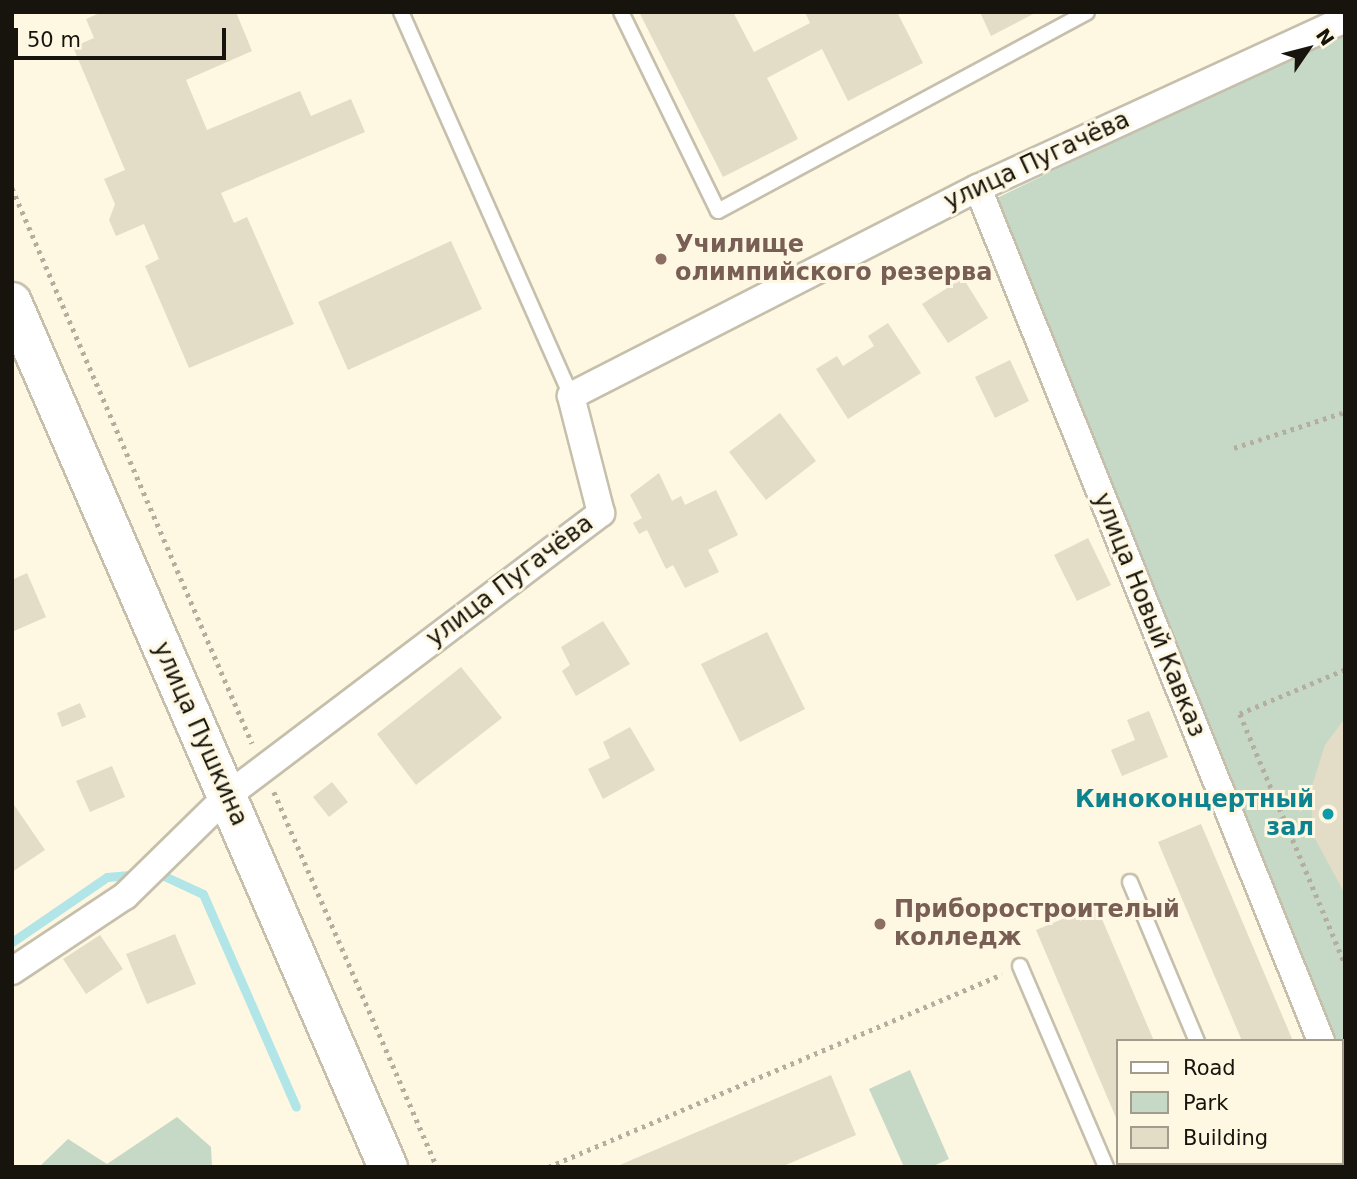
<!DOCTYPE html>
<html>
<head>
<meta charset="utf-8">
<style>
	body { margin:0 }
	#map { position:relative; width:1357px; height:1179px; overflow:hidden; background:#fef7e2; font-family:"DejaVu Sans",sans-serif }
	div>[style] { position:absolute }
	.green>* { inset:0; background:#c6d9c6 }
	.stream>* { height:9px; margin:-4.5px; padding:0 4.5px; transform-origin:4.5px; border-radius:4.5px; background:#b1e5e8 }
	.building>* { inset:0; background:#e3dcc7 }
	.path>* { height:4.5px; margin-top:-2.25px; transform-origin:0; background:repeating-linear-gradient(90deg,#b4ae9e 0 3.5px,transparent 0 8.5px) }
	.roads { filter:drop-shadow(2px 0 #c5bfab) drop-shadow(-2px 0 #c5bfab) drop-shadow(0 2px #c5bfab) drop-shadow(0 -2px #c5bfab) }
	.lane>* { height:14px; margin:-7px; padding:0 7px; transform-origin:7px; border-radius:7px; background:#fff }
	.street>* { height:26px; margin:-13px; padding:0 13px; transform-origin:13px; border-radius:13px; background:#fff }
	.primary>* { height:38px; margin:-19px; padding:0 19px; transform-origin:19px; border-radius:19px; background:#fff }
	.dots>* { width:19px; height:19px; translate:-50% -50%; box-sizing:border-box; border:4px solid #fef7e2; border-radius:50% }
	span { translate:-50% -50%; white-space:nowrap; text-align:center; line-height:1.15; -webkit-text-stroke:6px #fef7e2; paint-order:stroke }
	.street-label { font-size:24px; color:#16140c }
	.education-label { font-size:24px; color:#785e54; font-weight:700 }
	.left { translate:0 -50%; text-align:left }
	.culture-label { font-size:24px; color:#0d838f; font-weight:700 }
	.right { translate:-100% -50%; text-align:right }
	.frame { position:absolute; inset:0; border:14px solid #16140c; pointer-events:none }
	.legend { position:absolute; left:1116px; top:1039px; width:228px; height:126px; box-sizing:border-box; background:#fef7e2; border:2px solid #a19c8c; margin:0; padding:9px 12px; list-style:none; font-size:21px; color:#16140c }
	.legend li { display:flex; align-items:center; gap:14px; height:35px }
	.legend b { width:35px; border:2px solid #a19c8c }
	.north { position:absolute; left:1273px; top:14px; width:70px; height:70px; -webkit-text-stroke:5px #fef7e2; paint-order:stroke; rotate:55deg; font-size:19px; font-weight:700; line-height:28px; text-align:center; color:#16140c }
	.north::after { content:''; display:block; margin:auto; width:24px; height:32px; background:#16140c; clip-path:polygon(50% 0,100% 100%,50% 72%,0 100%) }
	.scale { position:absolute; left:14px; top:28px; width:212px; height:32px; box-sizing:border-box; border:4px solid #16140c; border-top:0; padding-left:9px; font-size:21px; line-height:24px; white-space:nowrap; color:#16140c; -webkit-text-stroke:5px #fef7e2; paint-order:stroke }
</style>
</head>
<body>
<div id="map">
	<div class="green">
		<div style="clip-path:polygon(1345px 29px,1345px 1082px,1341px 1041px,1326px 1041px,993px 200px)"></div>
		<div style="clip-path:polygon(910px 1070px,949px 1159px,931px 1167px,904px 1167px,869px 1089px)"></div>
		<div style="clip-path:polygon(177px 1117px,211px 1147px,212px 1167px,39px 1167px,68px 1139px,107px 1164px)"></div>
	</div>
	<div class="stream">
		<div style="left:162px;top:875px;width:45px;rotate:24.9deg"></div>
		<div style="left:203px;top:894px;width:232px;rotate:66.4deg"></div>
		<div style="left:12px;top:942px;width:115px;rotate:-34.4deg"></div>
		<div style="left:107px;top:877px;width:23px;rotate:-5deg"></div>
	</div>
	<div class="building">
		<div style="clip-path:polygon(102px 12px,236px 12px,252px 51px,186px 80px,207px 130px,300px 91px,311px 116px,351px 99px,365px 132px,221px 193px,234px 223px,247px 217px,294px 324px,189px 368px,145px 266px,159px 259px,144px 224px,116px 236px,109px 220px,115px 204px,104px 179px,125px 170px,73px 47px,94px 38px,86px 19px)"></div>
		<div style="clip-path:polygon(639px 12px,733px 12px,754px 52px,810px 23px,805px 12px,897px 12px,923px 63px,848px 101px,822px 49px,767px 78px,798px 139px,723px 177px)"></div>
		<div style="clip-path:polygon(980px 12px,1037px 12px,991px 36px)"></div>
		<div style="clip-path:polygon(451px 241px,482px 309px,348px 370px,318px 302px)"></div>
		<div style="clip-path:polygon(963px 278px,988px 318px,948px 343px,922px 304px)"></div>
		<div style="clip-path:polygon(888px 323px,921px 373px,848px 419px,816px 369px,837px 356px,843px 366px,874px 346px,868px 336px)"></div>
		<div style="clip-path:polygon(1010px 360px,1029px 401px,995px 418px,975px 377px)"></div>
		<div style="clip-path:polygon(780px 413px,816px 461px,766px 500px,729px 452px)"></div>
		<div style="clip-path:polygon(659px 473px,672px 501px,681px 496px,685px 505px,716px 490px,738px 535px,708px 550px,719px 572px,685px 588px,673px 565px,666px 569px,647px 530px,639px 534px,633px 523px,642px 518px,630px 495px)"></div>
		<div style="clip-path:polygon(1088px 538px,1111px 585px,1077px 601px,1054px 555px)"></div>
		<div style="clip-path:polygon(27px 573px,46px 617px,14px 631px,12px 580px)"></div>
		<div style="clip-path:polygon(603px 621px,630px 664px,576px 696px,562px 671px,570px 665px,561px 647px)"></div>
		<div style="clip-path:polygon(767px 632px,805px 709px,740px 742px,701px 664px)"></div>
		<div style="clip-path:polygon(461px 667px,502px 718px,416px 785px,377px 734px)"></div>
		<div style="clip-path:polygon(80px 703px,86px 717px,62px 727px,57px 713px)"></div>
		<div style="clip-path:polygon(1149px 711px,1168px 757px,1122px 776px,1111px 750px,1135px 740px,1127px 720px)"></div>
		<div style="clip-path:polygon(1345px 718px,1345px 894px,1314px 837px,1310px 792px,1325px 745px)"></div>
		<div style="clip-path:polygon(630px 727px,655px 770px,603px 799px,588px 769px,610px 758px,603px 742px)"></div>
		<div style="clip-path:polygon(112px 766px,125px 797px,90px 812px,76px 781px)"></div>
		<div style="clip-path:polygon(332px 782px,348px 802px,329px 817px,313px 797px)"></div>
		<div style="clip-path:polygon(12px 802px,45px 850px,12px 872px)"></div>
		<div style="clip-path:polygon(1201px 824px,1293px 1041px,1242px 1041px,1158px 842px)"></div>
		<div style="clip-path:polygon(1096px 905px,1154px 1041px,1117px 1041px,1117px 1120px,1036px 930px)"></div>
		<div style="clip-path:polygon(175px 934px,196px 984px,147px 1004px,126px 954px)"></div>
		<div style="clip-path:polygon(100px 935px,123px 969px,86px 994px,63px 959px)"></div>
		<div style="clip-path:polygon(831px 1075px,856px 1135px,781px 1167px,615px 1167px)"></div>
		<div style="clip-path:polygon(1136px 1163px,1203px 1163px,1137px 1167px)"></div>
	</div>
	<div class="path">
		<div style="left:12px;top:188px;width:605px;rotate:66.61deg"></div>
		<div style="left:1234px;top:448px;width:117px;rotate:-18deg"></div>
		<div style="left:1345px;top:670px;width:114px;rotate:157.3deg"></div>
		<div style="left:1240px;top:714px;width:271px;rotate:67.2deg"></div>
		<div style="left:274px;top:792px;width:409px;rotate:66.5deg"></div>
		<div style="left:548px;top:1167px;width:493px;rotate:-23deg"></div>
	</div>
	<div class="roads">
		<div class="lane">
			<div style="left:401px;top:12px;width:420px;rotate:66.1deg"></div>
			<div style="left:621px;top:12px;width:221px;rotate:64deg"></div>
			<div style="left:718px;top:211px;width:419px;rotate:-28.3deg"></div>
			<div style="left:1130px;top:882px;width:173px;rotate:67.2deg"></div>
			<div style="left:1020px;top:966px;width:219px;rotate:66.8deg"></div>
			<div style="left:1249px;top:1163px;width:4px;rotate:63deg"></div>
		</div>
		<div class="street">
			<div style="left:978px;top:188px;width:919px;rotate:68.09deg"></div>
			<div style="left:12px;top:971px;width:136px;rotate:-33.6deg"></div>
			<div style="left:125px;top:896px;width:143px;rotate:-44.4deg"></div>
			<div style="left:227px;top:796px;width:469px;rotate:-37.1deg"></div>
			<div style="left:601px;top:513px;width:121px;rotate:-104.4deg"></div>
			<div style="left:571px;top:396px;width:457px;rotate:-27.1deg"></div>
			<div style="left:978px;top:188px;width:404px;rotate:-24.7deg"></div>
			<div style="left:1341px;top:1086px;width:9px;rotate:63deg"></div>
		</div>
		<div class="primary">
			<div style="left:12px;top:302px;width:943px;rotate:66.51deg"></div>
		</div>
	</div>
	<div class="dots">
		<div style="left:661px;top:259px;background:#8d6e63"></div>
		<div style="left:1328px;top:814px;background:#0f9aa8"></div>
		<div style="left:880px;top:924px;background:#8d6e63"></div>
	</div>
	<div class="street-label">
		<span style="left:1037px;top:161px;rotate:-25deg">улица Пугачёва</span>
		<span style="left:510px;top:581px;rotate:-37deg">улица Пугачёва</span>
		<span style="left:1149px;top:615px;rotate:68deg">улица Новый Кавказ</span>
		<span style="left:200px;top:734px;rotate:66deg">улица Пушкина</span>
	</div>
	<div class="education-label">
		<span class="left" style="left:675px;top:259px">Училище<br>олимпийского резерва</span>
		<span class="left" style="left:894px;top:924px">Приборостроителый<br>колледж</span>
	</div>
	<div class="culture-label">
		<span class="right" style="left:1314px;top:814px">Киноконцертный<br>зал</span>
	</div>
	<div class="frame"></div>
	<ul class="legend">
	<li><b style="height:9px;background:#fff"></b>Road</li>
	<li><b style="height:19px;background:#c6d9c6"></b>Park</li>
	<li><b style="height:19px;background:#e3dcc7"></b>Building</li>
	</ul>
	<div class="north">N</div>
	<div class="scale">50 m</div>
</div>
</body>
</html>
